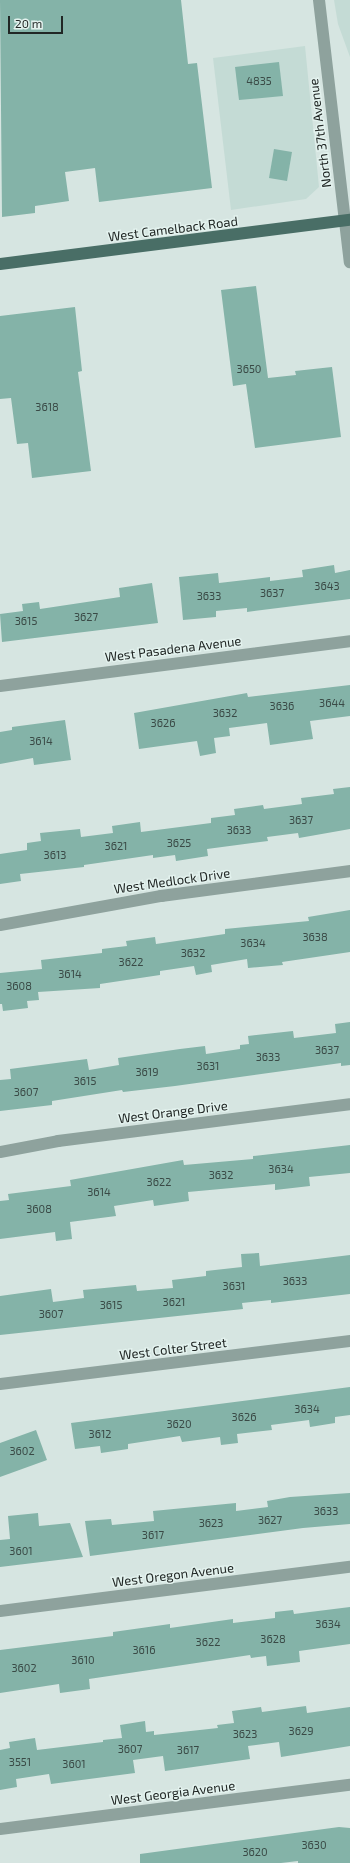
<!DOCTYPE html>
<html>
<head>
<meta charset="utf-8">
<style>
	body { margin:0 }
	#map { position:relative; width:350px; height:1863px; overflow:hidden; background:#d6e5e1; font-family:"Exo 2",sans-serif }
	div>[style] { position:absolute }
	.built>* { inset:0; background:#c4dbd5 }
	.building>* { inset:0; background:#84b3a8 }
	.street>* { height:12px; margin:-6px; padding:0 6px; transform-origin:6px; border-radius:6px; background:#8ea29d }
	.primary>* { height:12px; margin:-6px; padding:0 6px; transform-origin:6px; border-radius:6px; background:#496e66 }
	span { translate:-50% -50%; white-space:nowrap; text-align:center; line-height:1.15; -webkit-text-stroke:3px #e3f2ee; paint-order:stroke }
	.number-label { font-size:11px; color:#3a4a46 }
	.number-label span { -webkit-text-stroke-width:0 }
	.street-label { font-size:13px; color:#212725 }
	.scale { position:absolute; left:8px; top:16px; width:55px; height:18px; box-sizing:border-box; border:2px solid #212725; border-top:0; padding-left:5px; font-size:12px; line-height:14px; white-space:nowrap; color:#212725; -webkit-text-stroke:3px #e3f2ee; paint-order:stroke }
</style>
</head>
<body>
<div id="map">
	<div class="built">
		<div style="clip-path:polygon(334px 0,350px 0,350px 57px,338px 24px)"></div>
		<div style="clip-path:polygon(305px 46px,319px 187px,306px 199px,231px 210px,213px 58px)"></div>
	</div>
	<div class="building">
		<div style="clip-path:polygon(0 0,181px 0,188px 64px,197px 63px,212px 188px,99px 202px,95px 168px,65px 172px,69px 201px,35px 206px,35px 213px,2px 217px)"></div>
		<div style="clip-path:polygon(279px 62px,283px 96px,239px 100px,235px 67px)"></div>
		<div style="clip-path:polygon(274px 149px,292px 152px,287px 181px,269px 178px)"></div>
		<div style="clip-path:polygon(256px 286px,268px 378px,296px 375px,295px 371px,332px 367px,341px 437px,255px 448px,246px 384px,233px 386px,221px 290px)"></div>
		<div style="clip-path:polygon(75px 307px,82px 371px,78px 372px,91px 471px,32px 478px,28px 443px,17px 444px,11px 398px,0 399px,0 316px)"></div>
		<div style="clip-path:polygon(334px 565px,335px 573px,350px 570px,350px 599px,247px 612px,247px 608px,216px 611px,216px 617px,183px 620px,179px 577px,218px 573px,219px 583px,270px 577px,270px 581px,303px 577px,302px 570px)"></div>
		<div style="clip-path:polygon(152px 583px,158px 623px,2px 642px,0 614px,23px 611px,22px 604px,39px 602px,40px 609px,120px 597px,119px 588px)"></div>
		<div style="clip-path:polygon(350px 685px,350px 716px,310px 721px,313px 739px,270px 745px,267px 723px,229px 728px,230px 736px,214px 738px,216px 753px,200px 756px,197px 741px,139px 749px,134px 713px,247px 693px,248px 697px)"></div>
		<div style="clip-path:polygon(65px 720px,71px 760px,34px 765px,33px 758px,0 764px,0 732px,12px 730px,12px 727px)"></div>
		<div style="clip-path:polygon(350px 787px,350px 829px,299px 838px,298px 833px,267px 837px,268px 841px,207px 849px,208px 856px,176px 861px,175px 855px,153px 858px,153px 855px,84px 865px,84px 867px,20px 874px,21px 881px,0 884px,0 854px,27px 850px,27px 843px,41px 841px,40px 833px,80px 829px,81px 837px,113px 833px,112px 826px,140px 822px,141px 832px,211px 823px,211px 818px,235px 815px,234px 809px,263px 805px,264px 809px,302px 804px,301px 798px,334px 794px,333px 789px)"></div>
		<div style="clip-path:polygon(350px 910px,350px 952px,282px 962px,283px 965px,248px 968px,247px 959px,211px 965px,212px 972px,196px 975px,194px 966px,160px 971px,160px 975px,100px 984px,100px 988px,38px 992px,39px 1000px,27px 1001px,28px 1008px,3px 1011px,2px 1004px,0 1004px,0 973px,42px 969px,41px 960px,102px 953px,102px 949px,127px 946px,126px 941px,155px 937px,156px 944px,225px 934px,225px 929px,309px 921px,308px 917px)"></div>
		<div style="clip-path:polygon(350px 1022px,350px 1065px,341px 1066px,341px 1063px,175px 1086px,123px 1092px,122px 1090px,52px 1101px,52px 1105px,0 1111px,0 1080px,11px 1079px,10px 1069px,87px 1059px,89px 1070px,119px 1065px,118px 1058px,180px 1049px,205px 1046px,206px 1054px,240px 1049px,240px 1045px,249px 1044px,248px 1036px,293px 1031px,294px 1038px,336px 1033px,335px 1024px)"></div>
		<div style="clip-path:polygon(350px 1145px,350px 1173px,309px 1177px,310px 1186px,275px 1190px,275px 1184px,188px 1192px,189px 1201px,154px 1206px,153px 1200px,114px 1206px,116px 1216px,70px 1222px,72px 1239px,56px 1241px,55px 1232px,0 1239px,0 1201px,9px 1200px,8px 1194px,71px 1186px,70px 1180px,183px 1160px,184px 1165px,253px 1159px,253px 1156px)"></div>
		<div style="clip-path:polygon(259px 1253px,260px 1266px,350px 1255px,350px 1294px,271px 1303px,271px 1300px,242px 1303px,243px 1309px,0 1335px,0 1296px,51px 1289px,53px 1302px,84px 1298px,83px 1290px,136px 1285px,137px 1291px,173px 1288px,172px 1280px,206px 1276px,206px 1271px,242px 1267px,241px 1254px)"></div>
		<div style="clip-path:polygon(350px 1387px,350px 1415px,335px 1417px,335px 1423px,310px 1427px,309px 1420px,271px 1425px,272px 1430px,237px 1434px,238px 1443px,221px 1445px,220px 1437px,182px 1442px,180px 1436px,128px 1444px,128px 1449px,101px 1453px,100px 1446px,75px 1449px,71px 1423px)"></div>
		<div style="clip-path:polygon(36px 1430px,47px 1460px,0 1477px,0 1443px)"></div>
		<div style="clip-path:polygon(350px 1493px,350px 1524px,303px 1528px,90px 1556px,85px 1521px,111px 1519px,112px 1525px,154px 1521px,153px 1511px,236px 1503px,236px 1511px,268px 1507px,267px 1501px,290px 1497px)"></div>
		<div style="clip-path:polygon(38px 1513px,39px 1526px,70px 1523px,83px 1557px,0 1567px,0 1540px,10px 1539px,8px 1516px)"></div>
		<div style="clip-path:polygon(350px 1607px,350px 1644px,299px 1651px,300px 1662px,267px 1666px,266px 1656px,251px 1658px,250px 1655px,89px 1679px,90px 1689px,60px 1693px,59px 1684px,0 1693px,0 1650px,113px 1636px,113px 1632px,170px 1624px,170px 1628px,233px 1619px,233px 1623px,275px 1618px,275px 1612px,293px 1610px,294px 1614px)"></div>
		<div style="clip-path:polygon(306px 1706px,307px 1713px,350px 1707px,350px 1746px,281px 1757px,279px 1742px,248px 1746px,250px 1759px,165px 1771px,163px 1756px,133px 1760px,135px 1773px,51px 1784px,49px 1774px,16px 1779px,17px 1787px,0 1790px,0 1750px,10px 1748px,9px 1742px,35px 1738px,37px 1750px,103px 1742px,103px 1740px,122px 1738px,120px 1725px,145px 1721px,146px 1732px,154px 1731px,154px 1735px,218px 1728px,217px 1725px,234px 1723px,232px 1711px,261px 1707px,262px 1712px)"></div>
		<div style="clip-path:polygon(339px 1827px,350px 1828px,350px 1863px,298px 1863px,298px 1861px,281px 1863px,140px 1863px,140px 1854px)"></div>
	</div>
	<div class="street">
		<div style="left:319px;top:0;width:264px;rotate:83.3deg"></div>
		<div style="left:0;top:686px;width:353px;rotate:-7.3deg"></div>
		<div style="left:0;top:925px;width:164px;rotate:-10.2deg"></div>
		<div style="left:161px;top:896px;width:191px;rotate:-7.5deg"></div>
		<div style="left:0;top:1152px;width:59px;rotate:-10.7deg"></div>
		<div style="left:58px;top:1141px;width:294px;rotate:-7.2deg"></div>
		<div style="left:0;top:1384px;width:353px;rotate:-7deg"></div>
		<div style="left:0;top:1611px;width:353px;rotate:-7.2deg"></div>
		<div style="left:0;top:1829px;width:353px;rotate:-7.2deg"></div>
	</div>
	<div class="primary">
		<div style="left:0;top:264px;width:353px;rotate:-7.2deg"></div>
	</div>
	<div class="number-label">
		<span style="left:259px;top:81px">4835</span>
		<span style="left:249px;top:369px">3650</span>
		<span style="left:47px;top:407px">3618</span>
		<span style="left:327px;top:586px">3643</span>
		<span style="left:272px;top:593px">3637</span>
		<span style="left:209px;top:596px">3633</span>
		<span style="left:86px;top:617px">3627</span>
		<span style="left:26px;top:621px">3615</span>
		<span style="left:332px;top:703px">3644</span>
		<span style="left:282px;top:706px">3636</span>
		<span style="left:225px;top:713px">3632</span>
		<span style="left:163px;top:723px">3626</span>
		<span style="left:41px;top:741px">3614</span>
		<span style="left:301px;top:820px">3637</span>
		<span style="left:239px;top:830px">3633</span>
		<span style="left:179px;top:843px">3625</span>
		<span style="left:116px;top:846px">3621</span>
		<span style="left:55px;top:855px">3613</span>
		<span style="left:315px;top:937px">3638</span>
		<span style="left:253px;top:943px">3634</span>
		<span style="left:193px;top:953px">3632</span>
		<span style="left:131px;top:962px">3622</span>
		<span style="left:70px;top:974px">3614</span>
		<span style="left:19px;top:986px">3608</span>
		<span style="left:327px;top:1050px">3637</span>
		<span style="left:268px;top:1057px">3633</span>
		<span style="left:208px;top:1066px">3631</span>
		<span style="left:147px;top:1072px">3619</span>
		<span style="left:85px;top:1081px">3615</span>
		<span style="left:26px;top:1092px">3607</span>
		<span style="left:281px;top:1169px">3634</span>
		<span style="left:221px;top:1175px">3632</span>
		<span style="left:159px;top:1182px">3622</span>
		<span style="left:99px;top:1192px">3614</span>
		<span style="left:39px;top:1209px">3608</span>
		<span style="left:295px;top:1281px">3633</span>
		<span style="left:234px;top:1286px">3631</span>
		<span style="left:174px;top:1302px">3621</span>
		<span style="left:111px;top:1305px">3615</span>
		<span style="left:51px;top:1314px">3607</span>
		<span style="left:307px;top:1409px">3634</span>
		<span style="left:244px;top:1417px">3626</span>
		<span style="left:179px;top:1424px">3620</span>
		<span style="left:100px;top:1434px">3612</span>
		<span style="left:22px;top:1451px">3602</span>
		<span style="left:326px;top:1511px">3633</span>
		<span style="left:270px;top:1520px">3627</span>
		<span style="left:211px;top:1523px">3623</span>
		<span style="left:153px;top:1535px">3617</span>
		<span style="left:21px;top:1551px">3601</span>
		<span style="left:328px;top:1624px">3634</span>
		<span style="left:273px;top:1639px">3628</span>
		<span style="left:208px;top:1642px">3622</span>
		<span style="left:144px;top:1650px">3616</span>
		<span style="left:83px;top:1660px">3610</span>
		<span style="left:24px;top:1668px">3602</span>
		<span style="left:301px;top:1731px">3629</span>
		<span style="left:245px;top:1734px">3623</span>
		<span style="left:130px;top:1749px">3607</span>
		<span style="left:188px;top:1750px">3617</span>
		<span style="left:20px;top:1762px">3551</span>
		<span style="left:74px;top:1764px">3601</span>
		<span style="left:314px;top:1845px">3630</span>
		<span style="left:255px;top:1852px">3620</span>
	</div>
	<div class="street-label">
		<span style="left:320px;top:133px;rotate:-97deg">North 37th Avenue</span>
		<span style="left:173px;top:229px;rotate:-7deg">West Camelback Road</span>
		<span style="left:173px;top:649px;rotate:-7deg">West Pasadena Avenue</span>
		<span style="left:172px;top:881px;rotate:-8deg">West Medlock Drive</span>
		<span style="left:173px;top:1112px;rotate:-7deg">West Orange Drive</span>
		<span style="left:173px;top:1349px;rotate:-7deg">West Colter Street</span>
		<span style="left:173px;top:1575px;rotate:-7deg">West Oregon Avenue</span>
		<span style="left:173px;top:1793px;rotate:-7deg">West Georgia Avenue</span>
	</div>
	<div class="scale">20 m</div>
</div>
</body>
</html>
